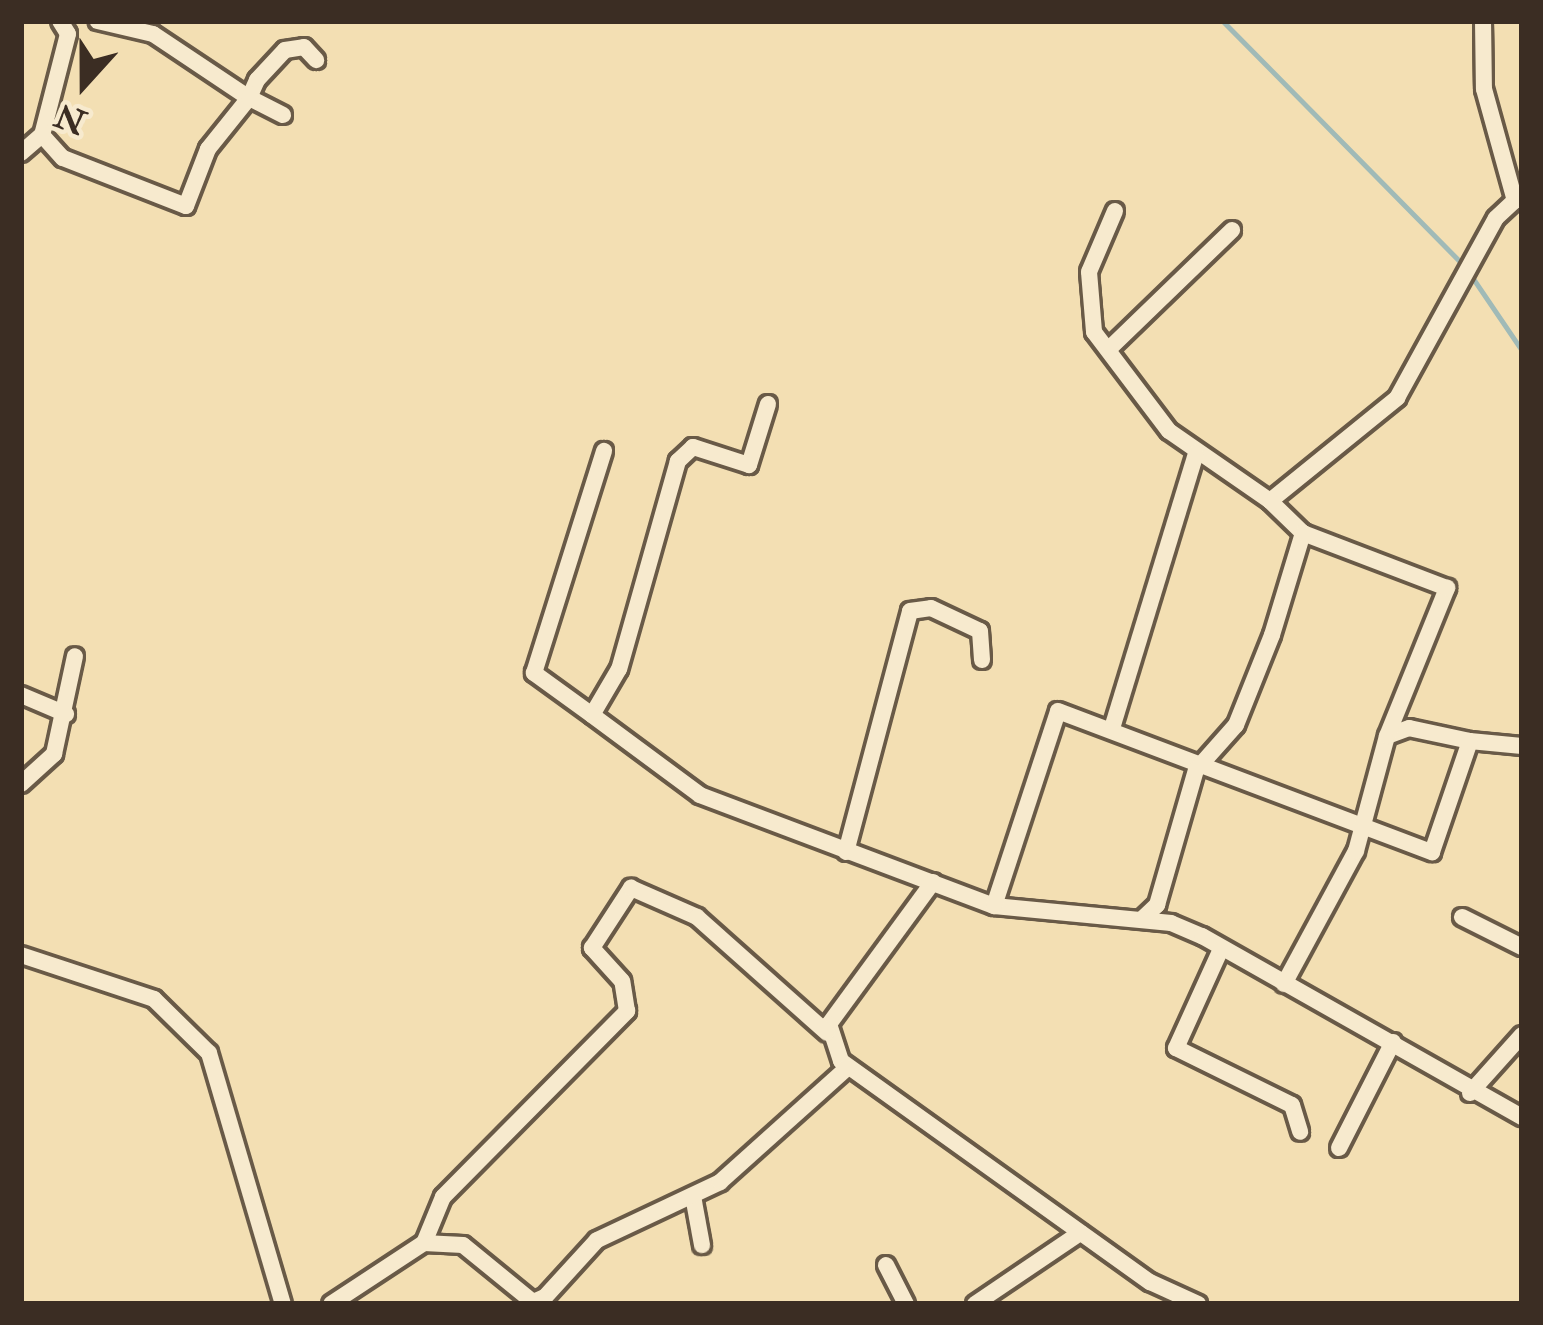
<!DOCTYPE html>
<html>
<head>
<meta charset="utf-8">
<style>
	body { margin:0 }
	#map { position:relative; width:1543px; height:1325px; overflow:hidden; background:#f3dfb3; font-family:"IM FELL Double Pica",serif }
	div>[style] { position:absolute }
	.stream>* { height:4.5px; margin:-2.25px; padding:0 2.25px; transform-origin:2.25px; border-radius:2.25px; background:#a0bab7 }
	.roads { filter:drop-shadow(3px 0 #695a47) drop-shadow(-3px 0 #695a47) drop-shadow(0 3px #695a47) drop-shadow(0 -3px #695a47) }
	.minor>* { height:16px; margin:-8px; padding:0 8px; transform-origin:8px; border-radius:8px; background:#f7eace }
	span { translate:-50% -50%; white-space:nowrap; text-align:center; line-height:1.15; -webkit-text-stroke:10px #f7eace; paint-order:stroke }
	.frame { position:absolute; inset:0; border:24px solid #3b2d23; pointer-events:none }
	.north { position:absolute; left:24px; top:24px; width:120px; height:120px; -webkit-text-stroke:9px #f7eace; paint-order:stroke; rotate:201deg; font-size:33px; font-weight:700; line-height:48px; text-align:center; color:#3b2d23 }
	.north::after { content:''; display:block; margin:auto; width:42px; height:54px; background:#3b2d23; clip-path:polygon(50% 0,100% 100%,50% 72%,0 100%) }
</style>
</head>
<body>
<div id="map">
	<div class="stream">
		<div style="left:1223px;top:21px;width:344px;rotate:45.4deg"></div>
		<div style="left:1471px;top:275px;width:91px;rotate:55.8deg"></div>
	</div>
	<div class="roads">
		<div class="minor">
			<div style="left:60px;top:21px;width:15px;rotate:58deg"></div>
			<div style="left:68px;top:34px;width:104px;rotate:104.4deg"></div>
			<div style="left:42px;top:135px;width:31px;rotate:48deg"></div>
			<div style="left:63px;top:158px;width:132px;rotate:21.3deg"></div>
			<div style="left:186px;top:206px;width:61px;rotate:-68.9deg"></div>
			<div style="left:208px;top:149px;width:65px;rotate:-51.2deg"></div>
			<div style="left:249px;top:98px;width:115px;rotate:-146.3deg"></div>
			<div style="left:153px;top:34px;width:57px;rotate:-166.9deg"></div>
			<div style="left:1483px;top:21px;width:68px;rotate:89.2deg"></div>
			<div style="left:1484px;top:89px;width:116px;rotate:74.5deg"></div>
			<div style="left:283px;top:115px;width:38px;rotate:-153deg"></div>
			<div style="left:249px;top:98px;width:20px;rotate:-66deg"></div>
			<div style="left:257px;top:80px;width:41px;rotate:-47deg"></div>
			<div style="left:285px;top:50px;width:19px;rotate:-9deg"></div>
			<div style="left:304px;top:47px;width:18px;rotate:47deg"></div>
			<div style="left:21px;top:153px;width:28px;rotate:-41deg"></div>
			<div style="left:1115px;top:211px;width:66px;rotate:113.1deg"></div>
			<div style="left:1089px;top:272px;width:60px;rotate:85.2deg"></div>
			<div style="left:1094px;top:332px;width:124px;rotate:52.9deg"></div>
			<div style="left:1169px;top:431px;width:123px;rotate:34.7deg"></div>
			<div style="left:1270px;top:501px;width:164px;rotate:-39deg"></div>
			<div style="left:1397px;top:398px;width:205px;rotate:-61.2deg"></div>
			<div style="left:1496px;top:218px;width:35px;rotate:-43deg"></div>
			<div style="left:1112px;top:346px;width:167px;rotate:-44deg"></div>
			<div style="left:768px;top:404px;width:64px;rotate:107.3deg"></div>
			<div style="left:749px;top:465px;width:59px;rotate:-162.2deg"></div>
			<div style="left:693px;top:447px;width:21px;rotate:137deg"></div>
			<div style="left:678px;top:461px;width:216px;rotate:105.8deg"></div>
			<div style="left:619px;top:669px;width:53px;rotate:120.4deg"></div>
			<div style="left:592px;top:715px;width:134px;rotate:36.5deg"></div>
			<div style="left:700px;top:795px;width:314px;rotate:20.7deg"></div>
			<div style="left:994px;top:906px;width:178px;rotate:5.5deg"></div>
			<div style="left:1171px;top:923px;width:34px;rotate:23deg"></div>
			<div style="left:1202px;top:936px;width:368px;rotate:29.5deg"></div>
			<div style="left:21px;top:695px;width:49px;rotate:22.9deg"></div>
			<div style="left:592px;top:715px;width:72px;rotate:-144.1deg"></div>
			<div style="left:534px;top:673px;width:233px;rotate:-72.5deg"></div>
			<div style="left:1113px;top:725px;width:284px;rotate:-73deg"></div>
			<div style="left:1470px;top:741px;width:52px;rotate:5.5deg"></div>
			<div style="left:21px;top:784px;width:45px;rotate:-42.3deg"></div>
			<div style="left:54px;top:754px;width:100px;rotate:-77.9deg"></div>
			<div style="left:846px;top:852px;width:249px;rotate:-75.1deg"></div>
			<div style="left:910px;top:611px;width:21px;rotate:-8deg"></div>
			<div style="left:931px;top:608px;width:54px;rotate:25.1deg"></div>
			<div style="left:980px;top:631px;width:29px;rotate:86deg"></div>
			<div style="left:933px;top:882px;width:176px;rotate:126.2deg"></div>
			<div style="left:829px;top:1024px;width:39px;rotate:72deg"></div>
			<div style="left:841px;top:1061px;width:380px;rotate:35.6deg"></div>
			<div style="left:1150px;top:1282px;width:53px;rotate:24.6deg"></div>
			<div style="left:994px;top:906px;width:205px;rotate:-71.8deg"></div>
			<div style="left:1058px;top:711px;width:400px;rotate:20.7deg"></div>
			<div style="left:1432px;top:852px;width:117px;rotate:-71.1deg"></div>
			<div style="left:1470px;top:741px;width:62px;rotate:-168deg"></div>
			<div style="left:1409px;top:728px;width:23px;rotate:160deg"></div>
			<div style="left:1462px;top:917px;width:67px;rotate:26.6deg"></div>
			<div style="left:1142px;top:919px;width:21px;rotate:-43deg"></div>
			<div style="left:1157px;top:905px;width:141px;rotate:-73.9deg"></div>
			<div style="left:1196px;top:770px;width:60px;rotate:-48.4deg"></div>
			<div style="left:1236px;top:725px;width:97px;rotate:-68.2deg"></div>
			<div style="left:1272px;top:635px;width:107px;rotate:-73.1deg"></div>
			<div style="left:1303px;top:533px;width:46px;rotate:-135.9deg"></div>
			<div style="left:1221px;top:949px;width:109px;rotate:114.4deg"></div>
			<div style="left:1176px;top:1048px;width:129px;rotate:26.2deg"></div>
			<div style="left:1292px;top:1105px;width:28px;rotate:73deg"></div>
			<div style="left:21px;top:955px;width:140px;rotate:18.3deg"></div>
			<div style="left:154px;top:999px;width:77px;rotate:44.5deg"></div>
			<div style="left:209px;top:1053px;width:262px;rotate:73.6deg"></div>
			<div style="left:1284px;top:984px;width:151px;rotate:-61.6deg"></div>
			<div style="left:1356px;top:851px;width:119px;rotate:-74.9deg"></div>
			<div style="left:1387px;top:736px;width:160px;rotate:-67.9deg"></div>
			<div style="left:1447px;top:588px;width:154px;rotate:-159.1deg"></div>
			<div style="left:1470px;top:1093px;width:78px;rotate:-48.1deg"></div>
			<div style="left:1339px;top:1148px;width:119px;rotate:-63deg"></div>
			<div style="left:693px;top:1196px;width:50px;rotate:79.6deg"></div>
			<div style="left:424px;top:1243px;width:50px;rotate:-67.6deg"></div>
			<div style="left:443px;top:1197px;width:262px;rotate:-45.3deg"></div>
			<div style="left:627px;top:1011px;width:30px;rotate:-99deg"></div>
			<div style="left:622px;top:981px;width:45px;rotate:-132.3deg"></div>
			<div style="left:592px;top:948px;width:72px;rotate:-57deg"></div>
			<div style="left:631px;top:888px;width:72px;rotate:23.7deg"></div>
			<div style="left:697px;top:917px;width:174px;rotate:41.7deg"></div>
			<div style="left:886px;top:1265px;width:44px;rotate:62.9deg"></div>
			<div style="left:331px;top:1304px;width:111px;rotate:-33.3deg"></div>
			<div style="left:424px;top:1243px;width:39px;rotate:3deg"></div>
			<div style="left:463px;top:1245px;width:90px;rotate:39.2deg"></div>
			<div style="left:533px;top:1302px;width:13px;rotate:-23deg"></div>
			<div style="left:545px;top:1297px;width:77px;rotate:-47.6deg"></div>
			<div style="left:597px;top:1240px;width:136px;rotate:-25.2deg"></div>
			<div style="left:720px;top:1182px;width:172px;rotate:-41.9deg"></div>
			<div style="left:975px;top:1304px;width:127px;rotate:-34.1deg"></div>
		</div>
	</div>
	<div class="frame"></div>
	<div class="north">N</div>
</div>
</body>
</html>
